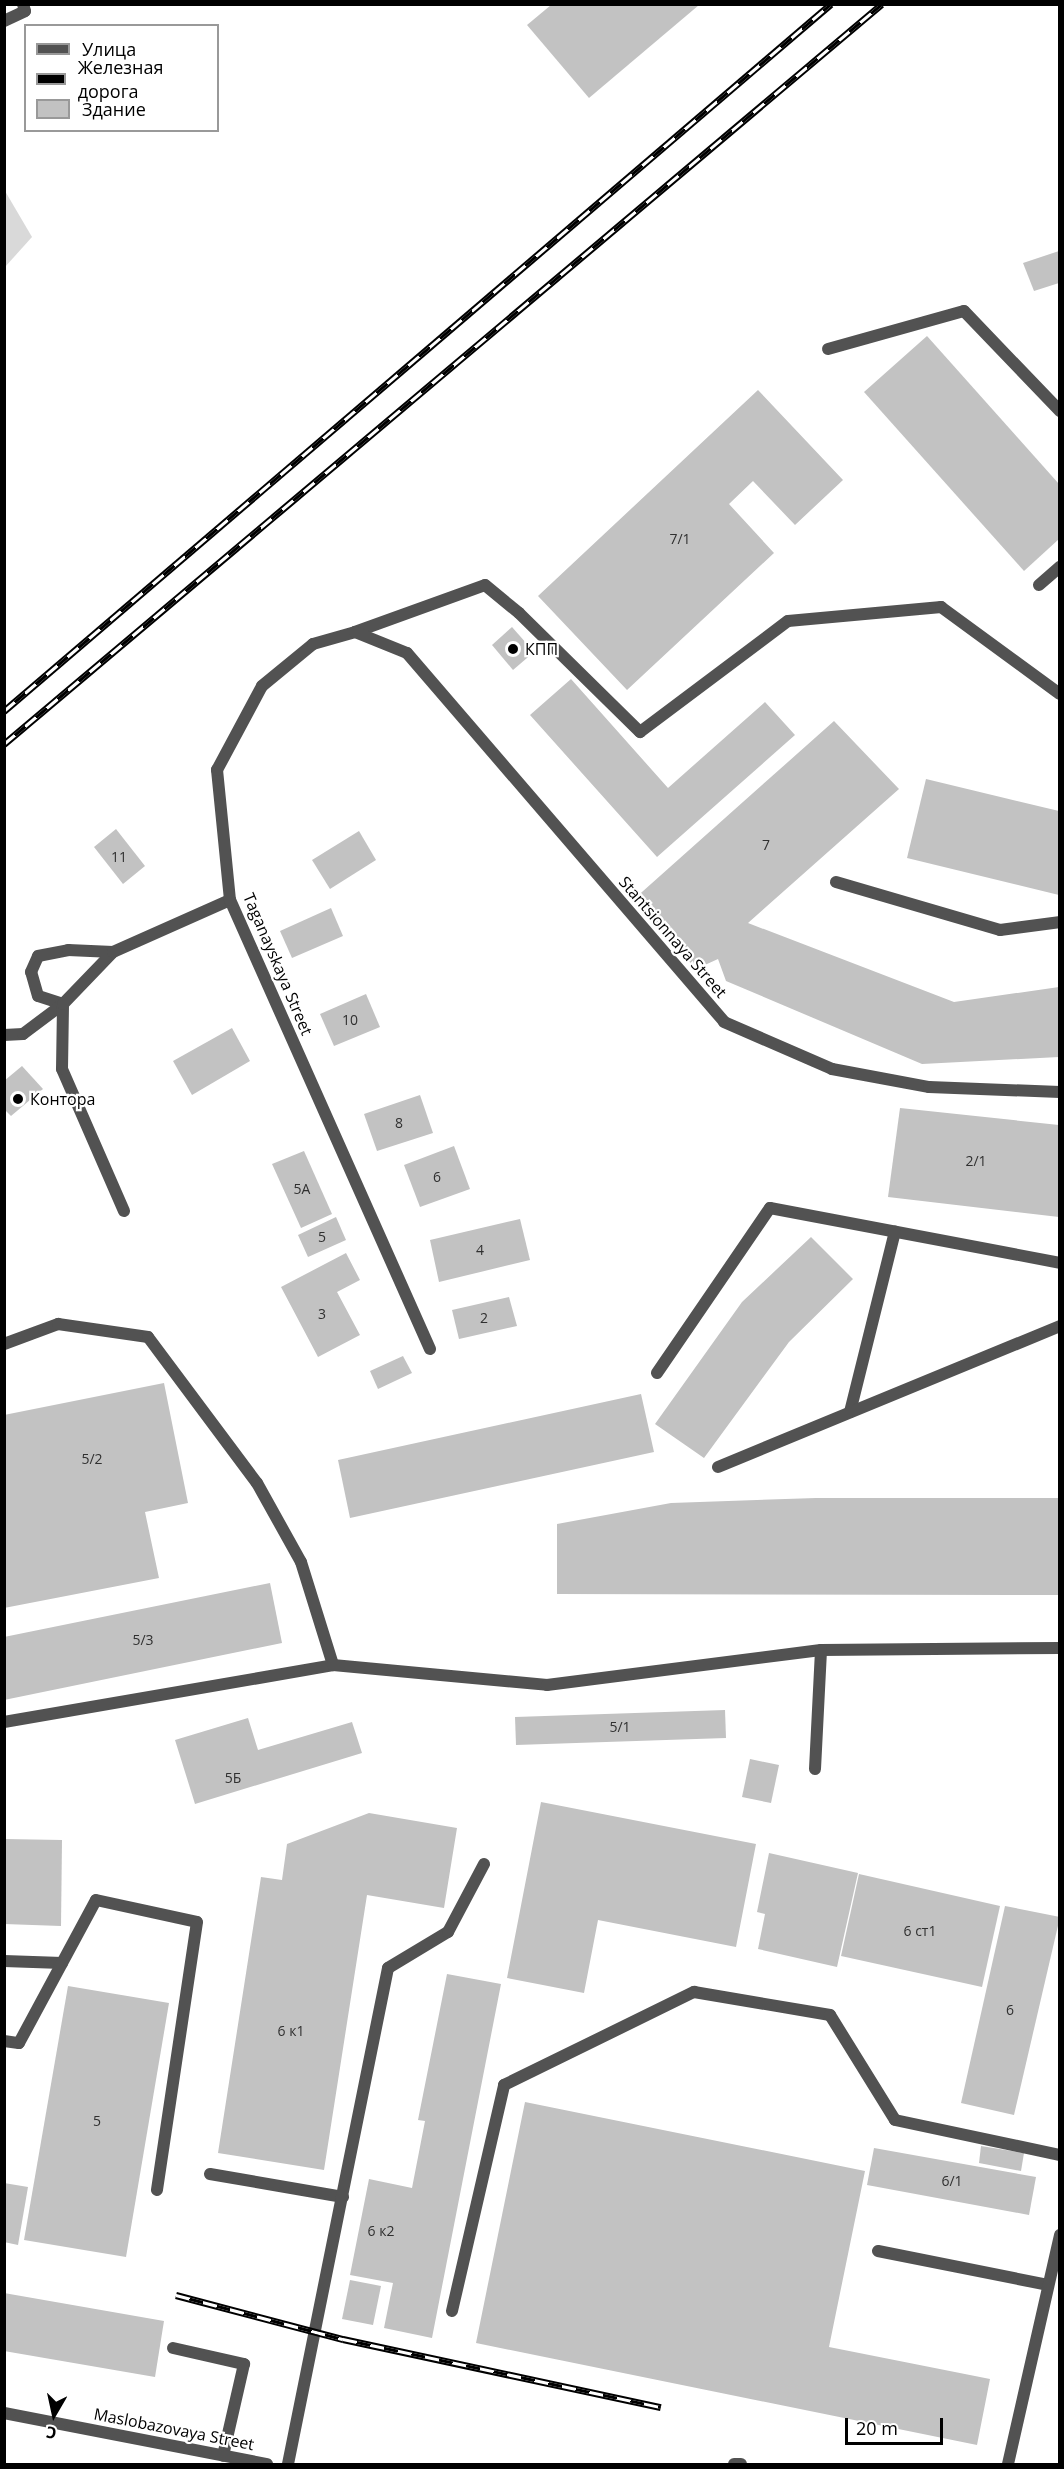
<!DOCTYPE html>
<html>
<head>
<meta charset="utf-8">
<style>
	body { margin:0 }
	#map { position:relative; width:1064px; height:2469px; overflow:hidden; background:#fff; font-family:"Open Sans",sans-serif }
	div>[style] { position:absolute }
	.green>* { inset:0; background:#d9d9d9 }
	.building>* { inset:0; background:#c2c2c2 }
	.service>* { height:12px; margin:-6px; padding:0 6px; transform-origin:6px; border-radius:6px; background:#525252 }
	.minor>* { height:12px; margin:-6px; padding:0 6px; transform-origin:6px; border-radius:6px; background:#525252 }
	.rail>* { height:7px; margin-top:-3.5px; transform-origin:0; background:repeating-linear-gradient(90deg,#fff 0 14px,#000 0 28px); box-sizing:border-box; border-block:2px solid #000 }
	.dots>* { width:16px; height:16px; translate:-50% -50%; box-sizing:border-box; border:3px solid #fff; border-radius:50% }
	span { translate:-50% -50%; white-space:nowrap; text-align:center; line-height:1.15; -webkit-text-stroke:4.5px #fff; paint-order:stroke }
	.number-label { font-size:14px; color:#303030 }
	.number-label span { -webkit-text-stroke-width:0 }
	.poi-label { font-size:16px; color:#000 }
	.left { translate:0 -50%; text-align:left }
	.street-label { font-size:16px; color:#000 }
	.frame { position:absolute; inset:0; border:6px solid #000; pointer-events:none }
	.legend { position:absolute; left:24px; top:24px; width:195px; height:108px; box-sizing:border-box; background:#fff; border:2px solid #999; margin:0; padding:8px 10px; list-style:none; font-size:18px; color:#000 }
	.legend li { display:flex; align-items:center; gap:12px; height:30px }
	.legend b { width:30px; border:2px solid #999 }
	.north { position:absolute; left:24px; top:2385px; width:60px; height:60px; -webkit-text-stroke:4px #fff; paint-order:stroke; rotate:189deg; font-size:16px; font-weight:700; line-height:24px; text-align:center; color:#000 }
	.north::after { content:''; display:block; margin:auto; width:21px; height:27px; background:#000; clip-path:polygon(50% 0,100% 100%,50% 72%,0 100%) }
	.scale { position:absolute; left:845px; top:2418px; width:98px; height:27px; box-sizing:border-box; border:3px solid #000; border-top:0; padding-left:8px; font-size:18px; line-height:21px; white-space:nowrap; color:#000; -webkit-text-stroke:4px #fff; paint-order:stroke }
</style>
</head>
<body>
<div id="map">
	<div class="green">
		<div style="clip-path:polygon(5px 191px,32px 237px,5px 267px,4px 267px)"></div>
	</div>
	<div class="building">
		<div style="clip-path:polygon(551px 5px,699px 5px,589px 98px,527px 25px)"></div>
		<div style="clip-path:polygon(1059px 251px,1059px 283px,1034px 291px,1023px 263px)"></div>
		<div style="clip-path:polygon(927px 336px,1059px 484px,1059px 539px,1024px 571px,864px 392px)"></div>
		<div style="clip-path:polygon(758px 390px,843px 480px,795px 525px,753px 481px,729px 504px,774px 553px,627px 690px,538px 596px)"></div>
		<div style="clip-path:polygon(512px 627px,534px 652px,513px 670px,492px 645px)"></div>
		<div style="clip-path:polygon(571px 679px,668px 788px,765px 702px,795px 735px,657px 857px,530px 715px)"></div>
		<div style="clip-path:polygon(834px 721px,899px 789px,748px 923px,954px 1002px,1059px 987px,1059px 1057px,922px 1064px,726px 981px,718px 959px,696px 969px,633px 900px)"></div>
		<div style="clip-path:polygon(926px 779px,1059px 811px,1059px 895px,907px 858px)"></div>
		<div style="clip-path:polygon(116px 829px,145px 866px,123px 884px,94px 847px)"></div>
		<div style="clip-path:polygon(359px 831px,376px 860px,330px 889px,312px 860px)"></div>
		<div style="clip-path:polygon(331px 908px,343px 936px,292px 958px,280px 931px)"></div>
		<div style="clip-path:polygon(366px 994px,380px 1027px,334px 1046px,320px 1014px)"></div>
		<div style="clip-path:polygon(232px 1028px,250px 1061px,192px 1095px,173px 1061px)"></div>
		<div style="clip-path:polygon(22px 1066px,43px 1089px,11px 1116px,4px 1109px,4px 1081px)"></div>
		<div style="clip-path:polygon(420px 1095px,433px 1133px,377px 1151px,364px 1114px)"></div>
		<div style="clip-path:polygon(900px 1108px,1059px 1125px,1059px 1217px,888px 1197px)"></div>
		<div style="clip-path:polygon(454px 1146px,470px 1189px,420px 1207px,404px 1165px)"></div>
		<div style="clip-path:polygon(304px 1151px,332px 1214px,301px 1228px,272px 1164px)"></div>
		<div style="clip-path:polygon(336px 1217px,346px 1240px,308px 1257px,298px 1235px)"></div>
		<div style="clip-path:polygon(520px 1219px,530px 1260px,439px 1282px,430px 1240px)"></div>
		<div style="clip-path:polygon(811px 1237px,853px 1279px,789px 1342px,704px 1458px,655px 1424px,742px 1302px)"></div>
		<div style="clip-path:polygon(346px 1253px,360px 1280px,337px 1292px,360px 1335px,318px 1357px,281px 1287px)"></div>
		<div style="clip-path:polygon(509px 1297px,517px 1326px,459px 1339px,452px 1310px)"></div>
		<div style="clip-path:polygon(403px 1356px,412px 1373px,378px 1389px,370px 1371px)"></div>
		<div style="clip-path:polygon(164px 1383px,188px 1503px,145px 1512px,159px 1578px,4px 1608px,4px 1415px)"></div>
		<div style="clip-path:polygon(641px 1394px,654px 1452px,350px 1518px,338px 1460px)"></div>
		<div style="clip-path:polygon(816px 1498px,1059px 1498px,1059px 1595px,557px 1594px,557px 1524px,671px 1503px)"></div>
		<div style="clip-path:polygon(270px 1583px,282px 1643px,4px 1700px,4px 1637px)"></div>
		<div style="clip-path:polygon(725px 1710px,726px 1738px,516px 1745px,515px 1717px)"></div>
		<div style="clip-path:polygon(248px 1718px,258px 1750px,352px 1722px,362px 1753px,195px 1804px,175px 1740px)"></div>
		<div style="clip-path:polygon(750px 1759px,779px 1765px,771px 1803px,742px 1797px)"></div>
		<div style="clip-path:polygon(541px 1802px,756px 1844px,736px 1947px,598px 1920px,584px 1993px,507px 1978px)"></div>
		<div style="clip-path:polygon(369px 1813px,457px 1828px,444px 1908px,367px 1895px,324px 2170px,218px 2153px,261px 1877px,282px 1880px,287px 1844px)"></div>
		<div style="clip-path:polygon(4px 1839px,62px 1840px,61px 1926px,4px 1924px)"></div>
		<div style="clip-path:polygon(769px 1853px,858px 1873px,837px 1967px,758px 1949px,765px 1914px,757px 1912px)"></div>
		<div style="clip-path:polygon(859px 1874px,1000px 1906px,982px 1987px,841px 1956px)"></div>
		<div style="clip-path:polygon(1005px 1906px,1060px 1917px,1014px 2115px,961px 2103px)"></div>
		<div style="clip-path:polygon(447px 1974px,501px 1984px,432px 2338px,384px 2328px,393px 2283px,350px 2275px,369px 2179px,412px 2188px,425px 2121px,418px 2120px)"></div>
		<div style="clip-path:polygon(68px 1986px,169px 2003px,126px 2257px,24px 2240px)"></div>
		<div style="clip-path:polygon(525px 2102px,865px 2171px,829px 2347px,990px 2379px,977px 2445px,476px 2343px)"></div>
		<div style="clip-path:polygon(981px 2146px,1024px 2153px,1021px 2171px,979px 2163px)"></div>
		<div style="clip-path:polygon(874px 2148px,1036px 2177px,1029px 2215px,867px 2185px)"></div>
		<div style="clip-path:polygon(4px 2183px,28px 2187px,18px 2245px,4px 2242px)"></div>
		<div style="clip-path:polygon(350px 2280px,381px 2286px,373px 2325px,342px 2319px)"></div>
		<div style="clip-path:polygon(4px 2293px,164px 2321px,155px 2377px,4px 2351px)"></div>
	</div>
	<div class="service">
		<div style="left:4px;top:21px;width:23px;rotate:-25deg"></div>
		<div style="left:25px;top:11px;width:7px;rotate:-106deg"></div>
		<div style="left:828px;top:349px;width:141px;rotate:-15.6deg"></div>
		<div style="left:964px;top:311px;width:139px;rotate:46.2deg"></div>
		<div style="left:1039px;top:585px;width:28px;rotate:-41deg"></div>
		<div style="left:355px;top:632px;width:138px;rotate:-19.9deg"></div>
		<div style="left:485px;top:585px;width:44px;rotate:39.5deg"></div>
		<div style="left:519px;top:613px;width:170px;rotate:44.5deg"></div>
		<div style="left:640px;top:732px;width:185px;rotate:-36.9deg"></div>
		<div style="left:788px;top:621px;width:154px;rotate:-5.2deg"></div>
		<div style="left:941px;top:607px;width:147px;rotate:36.2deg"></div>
		<div style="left:836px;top:882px;width:171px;rotate:16.3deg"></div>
		<div style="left:1000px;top:930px;width:61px;rotate:-7.6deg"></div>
		<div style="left:63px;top:1004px;width:26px;rotate:-162deg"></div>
		<div style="left:38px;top:996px;width:25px;rotate:-106deg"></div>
		<div style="left:31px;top:972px;width:17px;rotate:-66deg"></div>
		<div style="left:38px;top:956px;width:31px;rotate:-11deg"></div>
		<div style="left:68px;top:950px;width:45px;rotate:2.5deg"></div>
		<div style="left:4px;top:1035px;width:19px;rotate:-3deg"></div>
		<div style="left:23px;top:1034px;width:50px;rotate:-36.9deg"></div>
		<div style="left:124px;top:1211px;width:155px;rotate:-113.6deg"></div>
		<div style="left:62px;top:1069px;width:65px;rotate:-89.1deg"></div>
		<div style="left:63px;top:1004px;width:72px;rotate:-46.1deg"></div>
		<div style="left:113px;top:952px;width:128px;rotate:-24deg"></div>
		<div style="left:4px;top:1344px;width:58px;rotate:-20.3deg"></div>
		<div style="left:58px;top:1324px;width:91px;rotate:8.2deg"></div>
		<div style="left:148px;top:1337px;width:182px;rotate:53.3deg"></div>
		<div style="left:257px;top:1483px;width:90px;rotate:60.9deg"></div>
		<div style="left:301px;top:1562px;width:108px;rotate:72.7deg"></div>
		<div style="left:657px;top:1373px;width:200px;rotate:-55.6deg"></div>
		<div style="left:770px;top:1208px;width:295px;rotate:10.7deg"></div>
		<div style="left:850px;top:1412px;width:186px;rotate:-76deg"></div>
		<div style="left:718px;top:1467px;width:370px;rotate:-22.4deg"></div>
		<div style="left:4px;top:1722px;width:334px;rotate:-9.8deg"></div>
		<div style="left:333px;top:1665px;width:215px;rotate:5.3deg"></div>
		<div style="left:547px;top:1685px;width:276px;rotate:-7.3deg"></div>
		<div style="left:821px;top:1650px;width:239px;rotate:-0.5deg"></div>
		<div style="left:815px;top:1769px;width:119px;rotate:-87.1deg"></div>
		<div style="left:4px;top:1961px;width:58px;rotate:2deg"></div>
		<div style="left:4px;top:2041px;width:15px;rotate:8deg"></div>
		<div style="left:19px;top:2043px;width:162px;rotate:-61.7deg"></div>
		<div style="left:96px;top:1900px;width:103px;rotate:12.3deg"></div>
		<div style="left:197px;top:1922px;width:271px;rotate:98.5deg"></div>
		<div style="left:210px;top:2174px;width:135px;rotate:9.8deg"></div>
		<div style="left:878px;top:2251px;width:173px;rotate:11.3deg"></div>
		<div style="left:452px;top:2311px;width:232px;rotate:-77deg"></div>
		<div style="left:504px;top:2085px;width:212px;rotate:-26.1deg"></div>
		<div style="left:694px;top:1992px;width:138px;rotate:9.6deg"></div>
		<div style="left:830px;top:2015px;width:123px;rotate:58.2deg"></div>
		<div style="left:895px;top:2120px;width:169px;rotate:12deg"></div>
		<div style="left:173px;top:2348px;width:73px;rotate:12.7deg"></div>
		<div style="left:244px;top:2364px;width:94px;rotate:102.9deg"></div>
		<div style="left:288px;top:2464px;width:506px;rotate:-78.6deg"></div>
		<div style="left:388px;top:1968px;width:70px;rotate:-31deg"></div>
		<div style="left:448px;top:1932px;width:77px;rotate:-62.1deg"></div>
		<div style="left:734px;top:2464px;width:7px"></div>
	</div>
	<div class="minor">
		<div style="left:430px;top:1349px;width:492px;rotate:-114deg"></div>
		<div style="left:230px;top:900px;width:131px;rotate:-95.7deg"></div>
		<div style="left:217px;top:770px;width:95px;rotate:-61.8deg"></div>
		<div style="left:262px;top:686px;width:66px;rotate:-39.5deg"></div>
		<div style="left:313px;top:644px;width:44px;rotate:-15.9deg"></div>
		<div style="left:355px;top:632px;width:56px;rotate:22deg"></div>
		<div style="left:407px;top:653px;width:486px;rotate:49.3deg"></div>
		<div style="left:724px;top:1022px;width:118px;rotate:23.5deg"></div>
		<div style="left:832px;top:1069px;width:99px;rotate:10.5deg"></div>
		<div style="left:929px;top:1087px;width:131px;rotate:2.2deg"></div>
		<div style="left:4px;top:2413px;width:268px;rotate:11deg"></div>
		<div style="left:1008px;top:2464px;width:235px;rotate:-77.2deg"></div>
	</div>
	<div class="rail">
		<div style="left:4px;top:711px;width:1088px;rotate:-40.53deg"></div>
		<div style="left:4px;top:744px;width:1148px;rotate:-40.13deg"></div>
		<div style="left:176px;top:2295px;width:173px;rotate:14.8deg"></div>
		<div style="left:343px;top:2339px;width:325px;rotate:12.1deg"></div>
	</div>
	<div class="dots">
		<div style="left:513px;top:649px;background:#000"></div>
		<div style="left:18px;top:1099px;background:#000"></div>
	</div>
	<div class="number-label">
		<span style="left:680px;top:539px">7/1</span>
		<span style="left:766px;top:845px">7</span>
		<span style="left:119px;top:857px">11</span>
		<span style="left:350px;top:1020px">10</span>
		<span style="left:399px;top:1123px">8</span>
		<span style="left:976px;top:1161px">2/1</span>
		<span style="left:437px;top:1177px">6</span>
		<span style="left:302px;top:1189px">5А</span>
		<span style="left:322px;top:1237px">5</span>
		<span style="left:480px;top:1250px">4</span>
		<span style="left:322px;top:1314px">3</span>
		<span style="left:484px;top:1318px">2</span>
		<span style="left:92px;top:1459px">5/2</span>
		<span style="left:143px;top:1640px">5/3</span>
		<span style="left:620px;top:1727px">5/1</span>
		<span style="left:233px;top:1778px">5Б</span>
		<span style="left:920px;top:1931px">6 ст1</span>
		<span style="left:1010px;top:2010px">6</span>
		<span style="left:291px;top:2031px">6 к1</span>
		<span style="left:97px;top:2121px">5</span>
		<span style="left:952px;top:2181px">6/1</span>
		<span style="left:381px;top:2231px">6 к2</span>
	</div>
	<div class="poi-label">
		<span class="left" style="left:525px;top:649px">КПП</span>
		<span class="left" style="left:30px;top:1099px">Контора</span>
	</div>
	<div class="street-label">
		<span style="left:673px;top:937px;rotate:49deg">Stantsionnaya Street</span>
		<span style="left:278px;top:964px;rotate:67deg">Taganayskaya Street</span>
		<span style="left:174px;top:2429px;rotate:11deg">Maslobazovaya Street</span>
	</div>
	<div class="frame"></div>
	<ul class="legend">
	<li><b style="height:8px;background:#525252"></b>Улица</li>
	<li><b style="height:8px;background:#000"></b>Железная дорога</li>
	<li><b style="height:16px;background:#c2c2c2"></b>Здание</li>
	</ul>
	<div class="north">С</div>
	<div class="scale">20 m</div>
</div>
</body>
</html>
